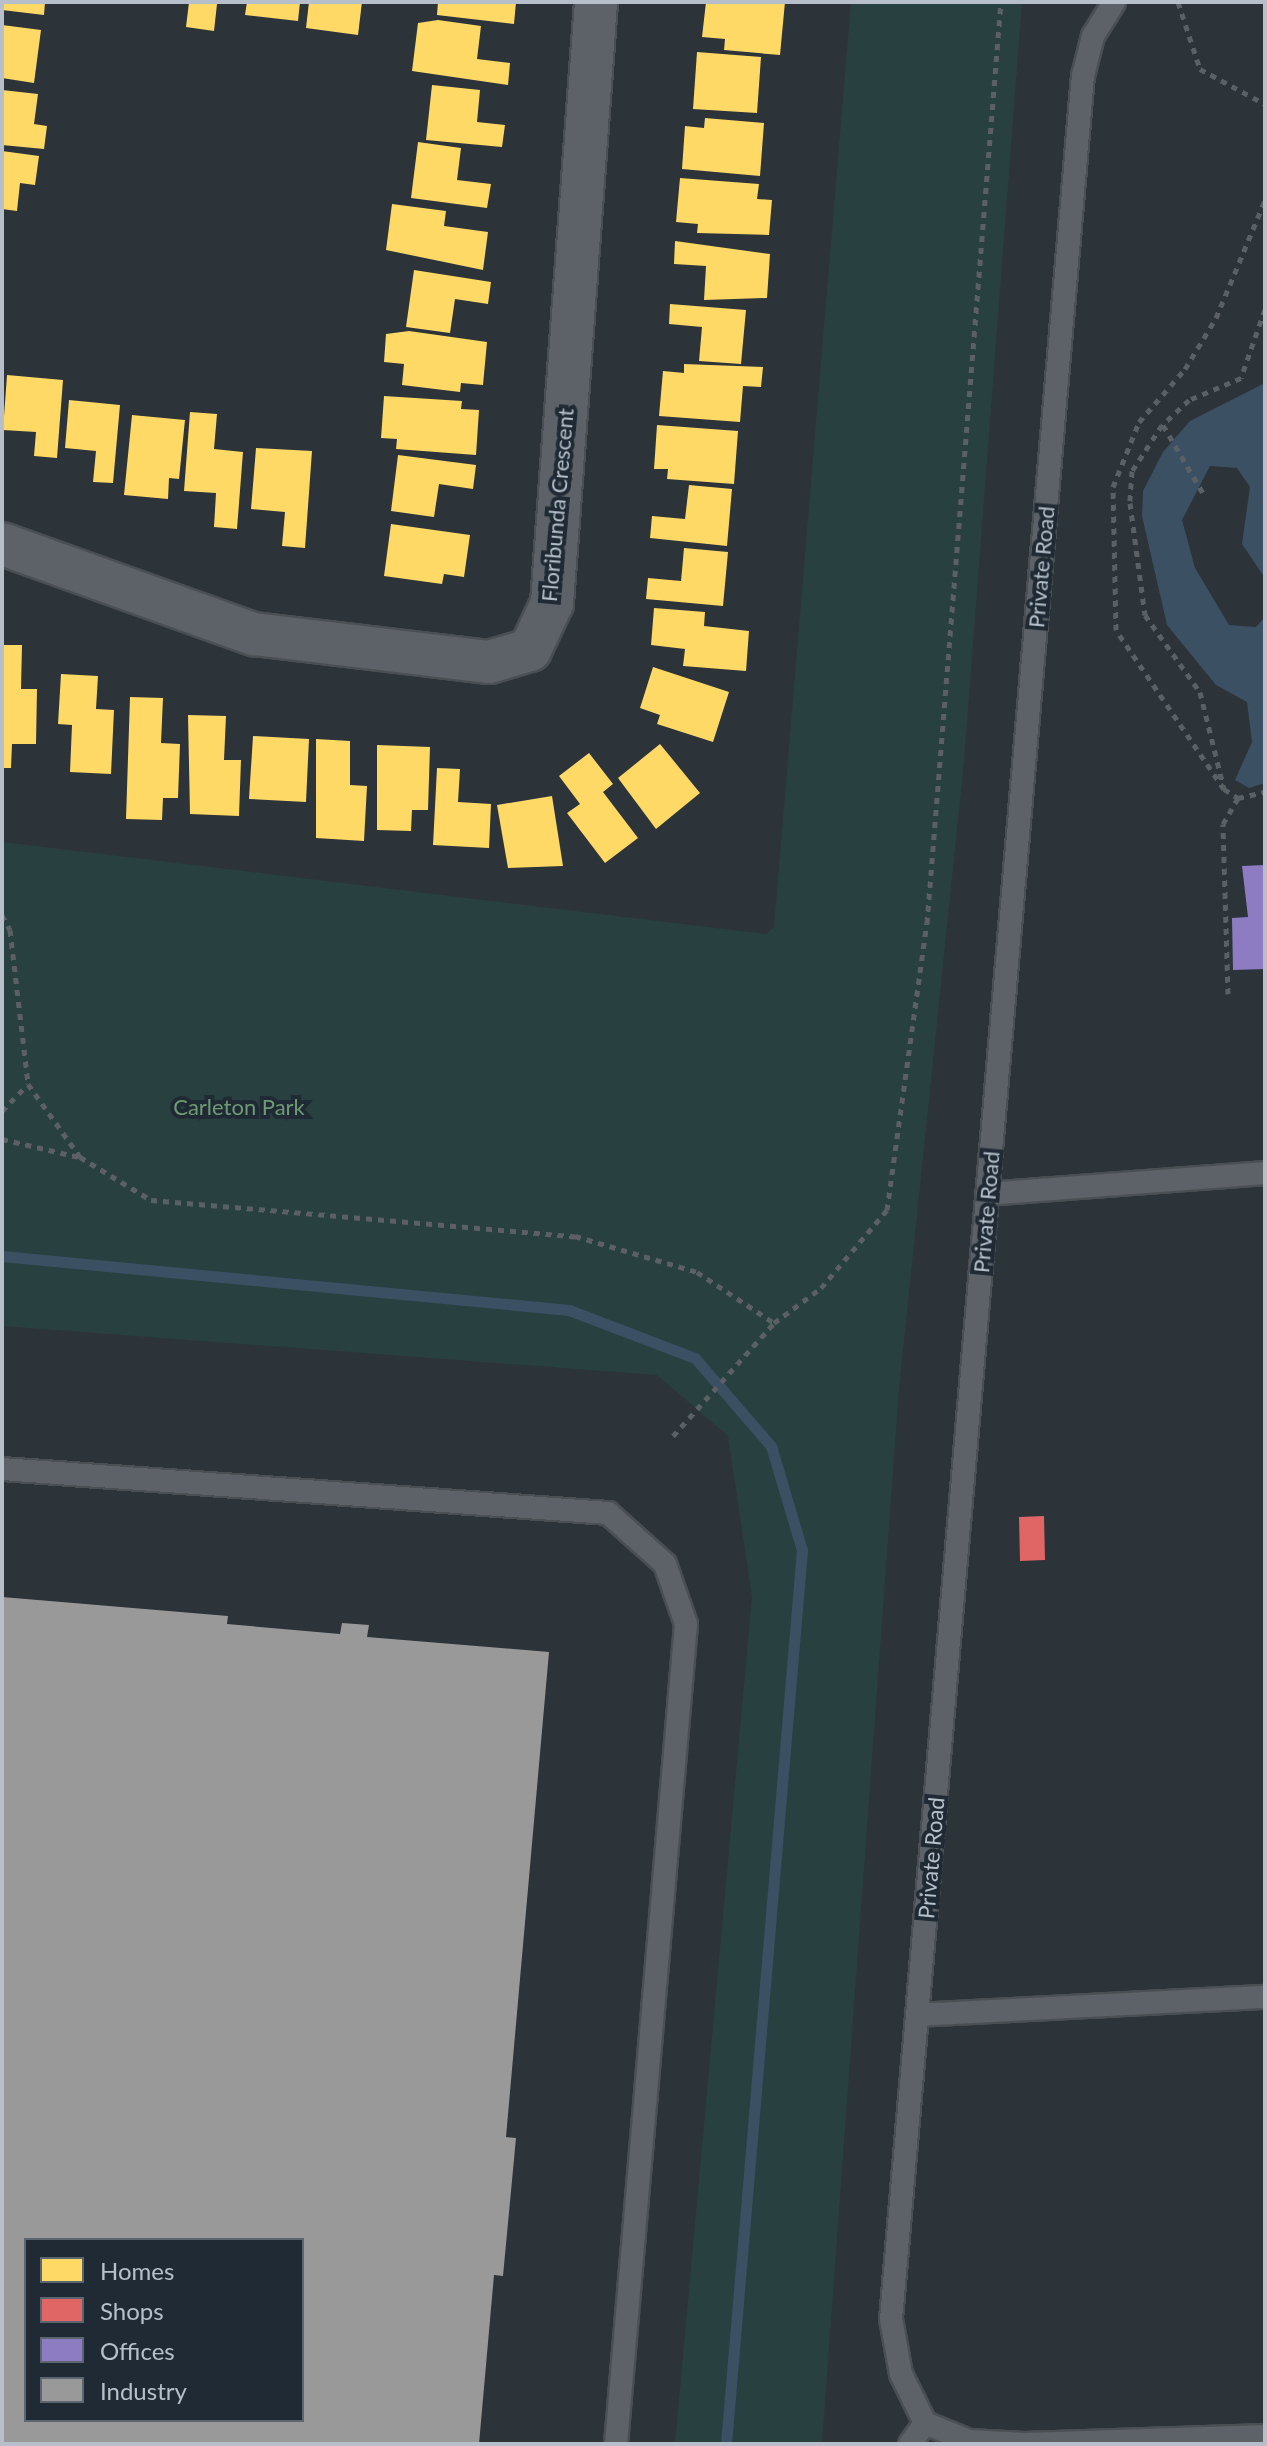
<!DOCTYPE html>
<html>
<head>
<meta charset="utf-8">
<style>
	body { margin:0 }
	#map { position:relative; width:1267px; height:2446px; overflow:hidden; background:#2c3339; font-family:Lato,sans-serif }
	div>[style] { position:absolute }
	.green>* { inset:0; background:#294040 }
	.water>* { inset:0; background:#3b5063 }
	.homes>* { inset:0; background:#ffd966 }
	.shops>* { inset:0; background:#e06666 }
	.offices>* { inset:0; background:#8e7cc3 }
	.industry>* { inset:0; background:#999 }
	.stream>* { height:11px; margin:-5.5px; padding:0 5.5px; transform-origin:5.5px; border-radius:5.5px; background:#3b5063 }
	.path>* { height:5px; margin-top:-2.5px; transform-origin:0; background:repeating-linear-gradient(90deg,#5a6064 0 6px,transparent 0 12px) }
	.roads { filter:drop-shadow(2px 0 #4a4f54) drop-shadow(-2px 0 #4a4f54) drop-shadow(0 2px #4a4f54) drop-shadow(0 -2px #4a4f54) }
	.lane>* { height:22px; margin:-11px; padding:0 11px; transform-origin:11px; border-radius:11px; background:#5c6267 }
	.street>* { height:42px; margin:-21px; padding:0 21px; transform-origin:21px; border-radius:21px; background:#5c6267 }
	span { translate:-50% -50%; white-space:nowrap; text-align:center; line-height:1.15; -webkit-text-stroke:8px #1f2a34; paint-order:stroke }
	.street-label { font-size:22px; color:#b7c0ca }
	.park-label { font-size:22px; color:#6e9a74 }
	.frame { position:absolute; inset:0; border:4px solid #b7c0ca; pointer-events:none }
	.legend { position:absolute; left:24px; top:2238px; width:280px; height:184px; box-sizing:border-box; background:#1f2a34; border:2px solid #5c6670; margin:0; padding:10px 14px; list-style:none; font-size:24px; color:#b7c0ca }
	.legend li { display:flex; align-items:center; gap:16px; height:40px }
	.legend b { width:40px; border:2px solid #5c6670 }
</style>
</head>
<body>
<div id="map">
	<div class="green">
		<div style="clip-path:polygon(851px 2px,1022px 2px,964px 762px,899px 1389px,822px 2444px,675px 2444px,752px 1597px,728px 1436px,657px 1375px,2px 1326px,2px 842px,766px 934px,774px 927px)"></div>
	</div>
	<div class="water">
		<div style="clip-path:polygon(1265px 383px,1265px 578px,1242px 544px,1250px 487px,1237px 468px,1210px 466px,1182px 520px,1195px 568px,1229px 625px,1256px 627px,1265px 617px,1265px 783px,1249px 788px,1235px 780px,1252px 742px,1247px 702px,1216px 685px,1167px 625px,1142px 516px,1143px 491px,1163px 452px,1190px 421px)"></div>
	</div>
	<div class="homes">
		<div style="clip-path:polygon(2px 2px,45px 2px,44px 15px,2px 10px)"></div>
		<div style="clip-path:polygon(189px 2px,240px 2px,217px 4px,214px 31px,186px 27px)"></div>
		<div style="clip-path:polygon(247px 2px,300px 2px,298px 21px,245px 15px)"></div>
		<div style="clip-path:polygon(309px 2px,362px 2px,358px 35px,306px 28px)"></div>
		<div style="clip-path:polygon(438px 2px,516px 2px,514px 24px,437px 15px)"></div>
		<div style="clip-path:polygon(706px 2px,785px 2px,780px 55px,724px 50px,725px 39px,702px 37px)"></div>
		<div style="clip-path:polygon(438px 20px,481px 26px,477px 59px,510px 63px,508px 85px,412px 71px,418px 23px)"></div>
		<div style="clip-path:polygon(2px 25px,41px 30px,34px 83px,2px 78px)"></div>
		<div style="clip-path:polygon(697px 52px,761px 57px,757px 113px,693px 109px)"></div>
		<div style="clip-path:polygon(432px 85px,480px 90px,477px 122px,505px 125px,502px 147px,426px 140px)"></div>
		<div style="clip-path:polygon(2px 90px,38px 94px,34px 124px,47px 126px,44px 149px,2px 145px)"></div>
		<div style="clip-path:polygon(705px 118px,764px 123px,760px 176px,682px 169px,685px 126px,704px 128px)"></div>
		<div style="clip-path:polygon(418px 142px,461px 148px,457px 180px,491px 184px,487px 208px,411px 198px)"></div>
		<div style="clip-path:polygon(2px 151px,39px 156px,35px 185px,20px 183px,17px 211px,2px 209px)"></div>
		<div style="clip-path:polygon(680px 178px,759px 184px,757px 199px,772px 200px,769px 235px,697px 233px,698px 224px,676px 222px)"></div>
		<div style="clip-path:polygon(392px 204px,446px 211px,444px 226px,488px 232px,483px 270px,386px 250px)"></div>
		<div style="clip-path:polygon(675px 241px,770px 254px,767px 298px,704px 300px,706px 266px,674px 264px)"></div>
		<div style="clip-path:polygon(414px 270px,491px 282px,488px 304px,455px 299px,450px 333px,406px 327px)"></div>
		<div style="clip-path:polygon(670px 304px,746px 310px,741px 364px,699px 361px,702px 327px,669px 324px)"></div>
		<div style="clip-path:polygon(409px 331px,487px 342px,483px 385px,461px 383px,460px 392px,402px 385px,404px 364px,384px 362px,386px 334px)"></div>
		<div style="clip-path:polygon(684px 364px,763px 367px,761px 387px,743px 386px,740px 422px,659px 416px,663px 371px,684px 373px)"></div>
		<div style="clip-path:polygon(7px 375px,63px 380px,57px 458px,34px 456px,36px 432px,3px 430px)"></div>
		<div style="clip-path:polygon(384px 396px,462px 401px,461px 409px,479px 410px,476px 455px,396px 449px,397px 439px,381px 438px)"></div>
		<div style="clip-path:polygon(69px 400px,120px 405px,113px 483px,93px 482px,96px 451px,65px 448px)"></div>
		<div style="clip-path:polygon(190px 412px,217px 414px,214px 449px,243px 452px,237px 529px,214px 527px,216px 493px,184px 491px)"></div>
		<div style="clip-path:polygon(132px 415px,185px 420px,179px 479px,169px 478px,168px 499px,124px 495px)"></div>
		<div style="clip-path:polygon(657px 425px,738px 431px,734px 484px,667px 479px,668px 469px,654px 469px)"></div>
		<div style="clip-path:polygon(256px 448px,312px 451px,305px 548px,282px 546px,285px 512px,251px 509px)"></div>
		<div style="clip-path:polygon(398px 455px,476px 465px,473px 489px,439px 484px,434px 517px,391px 511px)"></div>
		<div style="clip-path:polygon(689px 485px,732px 489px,727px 546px,650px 538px,652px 516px,685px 519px)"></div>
		<div style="clip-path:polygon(391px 524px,470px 535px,464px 577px,444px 574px,442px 584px,384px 576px)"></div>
		<div style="clip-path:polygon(684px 548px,728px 552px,723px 606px,646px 599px,648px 578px,681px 581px)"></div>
		<div style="clip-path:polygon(654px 608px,705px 612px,704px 626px,749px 631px,746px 671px,683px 666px,685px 649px,651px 645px)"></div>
		<div style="clip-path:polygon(2px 645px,22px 645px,21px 689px,37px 689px,36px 744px,12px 744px,11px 768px,2px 768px)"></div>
		<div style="clip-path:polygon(653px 667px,729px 692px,713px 742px,657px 724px,660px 715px,640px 708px)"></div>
		<div style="clip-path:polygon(61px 674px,98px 676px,96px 709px,114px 710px,111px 774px,70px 772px,72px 725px,58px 724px)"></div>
		<div style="clip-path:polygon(130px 697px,163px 698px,161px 743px,180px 744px,178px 798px,163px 798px,162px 820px,126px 819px)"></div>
		<div style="clip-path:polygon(188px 715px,226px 716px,224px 760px,241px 760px,239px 816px,190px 814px)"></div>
		<div style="clip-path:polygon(253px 736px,309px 739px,306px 802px,249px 799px)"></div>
		<div style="clip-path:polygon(316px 739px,350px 741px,350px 785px,367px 786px,364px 841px,316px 838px)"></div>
		<div style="clip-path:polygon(660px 744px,700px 793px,656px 829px,618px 778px)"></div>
		<div style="clip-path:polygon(377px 745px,430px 747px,428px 810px,412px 810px,411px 831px,377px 830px)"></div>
		<div style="clip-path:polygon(589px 753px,613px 784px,603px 792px,638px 838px,605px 863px,567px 813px,580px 804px,559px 776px)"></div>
		<div style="clip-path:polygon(437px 768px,460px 769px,458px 802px,491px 804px,489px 848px,433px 845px)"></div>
		<div style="clip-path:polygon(552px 796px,563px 866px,508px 868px,497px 805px)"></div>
	</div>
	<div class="shops">
		<div style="clip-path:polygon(1044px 1516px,1045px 1560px,1020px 1561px,1019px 1517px)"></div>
	</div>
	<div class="offices">
		<div style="clip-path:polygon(1265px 865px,1265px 969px,1233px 970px,1232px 918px,1248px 917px,1242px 866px)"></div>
	</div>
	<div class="industry">
		<div style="clip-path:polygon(evenodd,2px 1597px,228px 1616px,227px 1624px,340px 1634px,342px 1623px,369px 1625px,367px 1637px,549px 1652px,506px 2137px,516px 2138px,503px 2276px,494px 2275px,479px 2444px,2px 2444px,2px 1597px,26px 2240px,302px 2240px,302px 2420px,26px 2420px,26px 2240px)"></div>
	</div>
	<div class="stream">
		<div style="left:2px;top:1256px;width:570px;rotate:5.44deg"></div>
		<div style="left:569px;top:1310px;width:135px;rotate:20.9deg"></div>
		<div style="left:695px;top:1358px;width:116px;rotate:49.2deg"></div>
		<div style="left:771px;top:1446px;width:109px;rotate:73.4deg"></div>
		<div style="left:802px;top:1550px;width:897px;rotate:94.86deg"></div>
	</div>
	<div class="path">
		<div style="left:1178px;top:2px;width:71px;rotate:71.8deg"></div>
		<div style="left:1200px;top:69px;width:74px;rotate:28.3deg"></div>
		<div style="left:1265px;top:309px;width:73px;rotate:109.2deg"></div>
		<div style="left:1241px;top:378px;width:56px;rotate:157.1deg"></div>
		<div style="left:1189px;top:400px;width:37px;rotate:137deg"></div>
		<div style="left:1162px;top:425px;width:55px;rotate:123.1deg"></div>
		<div style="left:1132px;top:471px;width:32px;rotate:94deg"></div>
		<div style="left:1130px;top:503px;width:113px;rotate:82.4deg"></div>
		<div style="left:1145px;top:615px;width:95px;rotate:54.5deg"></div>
		<div style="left:1200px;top:692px;width:100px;rotate:76.1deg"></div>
		<div style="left:1224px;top:789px;width:17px;rotate:33deg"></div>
		<div style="left:1238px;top:798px;width:28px;rotate:-13deg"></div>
		<div style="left:1163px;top:425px;width:81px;rotate:59.6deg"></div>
		<div style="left:1224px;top:789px;width:192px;rotate:-124.2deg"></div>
		<div style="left:1116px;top:630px;width:143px;rotate:-91.2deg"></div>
		<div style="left:1113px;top:487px;width:70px;rotate:-68.2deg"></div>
		<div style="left:1139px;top:422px;width:70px;rotate:-49deg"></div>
		<div style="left:1185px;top:369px;width:60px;rotate:-58.7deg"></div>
		<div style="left:1216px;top:318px;width:128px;rotate:-67.4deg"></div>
		<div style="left:2px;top:915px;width:17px;rotate:62deg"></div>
		<div style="left:10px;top:930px;width:155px;rotate:83.3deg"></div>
		<div style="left:1228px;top:994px;width:170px;rotate:-91.7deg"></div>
		<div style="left:1223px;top:824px;width:30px;rotate:-60deg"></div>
		<div style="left:2px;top:1111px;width:37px;rotate:-46deg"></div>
		<div style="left:28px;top:1084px;width:90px;rotate:54.5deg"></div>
		<div style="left:80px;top:1157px;width:83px;rotate:31.2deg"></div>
		<div style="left:151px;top:1200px;width:426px;rotate:4.9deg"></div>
		<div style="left:575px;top:1236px;width:127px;rotate:16.4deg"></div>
		<div style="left:697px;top:1272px;width:92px;rotate:33.5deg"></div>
		<div style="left:2px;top:1139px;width:79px;rotate:13.2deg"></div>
		<div style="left:673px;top:1436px;width:152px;rotate:-48.2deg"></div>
		<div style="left:774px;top:1323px;width:59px;rotate:-36.7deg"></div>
		<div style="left:821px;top:1288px;width:102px;rotate:-49.8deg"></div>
		<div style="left:887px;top:1210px;width:290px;rotate:-82.1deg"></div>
		<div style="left:927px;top:923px;width:924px;rotate:-85.41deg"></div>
	</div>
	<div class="roads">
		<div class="lane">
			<div style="left:987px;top:1194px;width:279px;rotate:-4.3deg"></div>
			<div style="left:2px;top:1469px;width:608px;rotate:4.15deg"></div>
			<div style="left:608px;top:1513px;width:76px;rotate:41.8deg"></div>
			<div style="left:665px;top:1564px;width:64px;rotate:70.7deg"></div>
			<div style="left:686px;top:1624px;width:823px;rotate:94.88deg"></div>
			<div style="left:917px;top:2015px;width:348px;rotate:-3deg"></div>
			<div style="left:925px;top:2423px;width:55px;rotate:-116.1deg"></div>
			<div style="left:901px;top:2374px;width:56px;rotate:-100.3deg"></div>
			<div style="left:891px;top:2319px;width:2251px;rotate:-85.11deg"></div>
			<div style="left:1083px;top:76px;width:41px;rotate:-76deg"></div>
			<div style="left:1093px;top:36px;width:40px;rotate:-58deg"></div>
			<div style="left:925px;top:2423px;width:48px;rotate:22.2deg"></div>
			<div style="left:969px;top:2441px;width:55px;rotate:3.1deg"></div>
			<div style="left:1024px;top:2444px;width:241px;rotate:-1.9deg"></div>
			<div style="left:910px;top:2444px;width:26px;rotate:-54deg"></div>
		</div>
		<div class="street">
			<div style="left:2px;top:544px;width:268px;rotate:19.7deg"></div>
			<div style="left:254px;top:634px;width:237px;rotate:6.8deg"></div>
			<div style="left:489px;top:662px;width:43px;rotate:-16.3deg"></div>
			<div style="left:530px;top:650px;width:52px;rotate:-64.9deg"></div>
			<div style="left:552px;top:603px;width:603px;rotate:-85.81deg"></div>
		</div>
	</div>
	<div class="street-label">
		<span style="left:557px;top:505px;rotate:-85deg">Floribunda Crescent</span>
		<span style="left:1041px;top:567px;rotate:-85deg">Private Road</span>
		<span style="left:986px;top:1212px;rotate:-85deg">Private Road</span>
		<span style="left:931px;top:1858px;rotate:-85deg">Private Road</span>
	</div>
	<div class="park-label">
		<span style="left:239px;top:1107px">Carleton Park</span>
	</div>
	<div class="frame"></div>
	<ul class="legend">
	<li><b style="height:22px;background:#ffd966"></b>Homes</li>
	<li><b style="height:22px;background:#e06666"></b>Shops</li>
	<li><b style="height:22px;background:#8e7cc3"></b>Offices</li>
	<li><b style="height:22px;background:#999"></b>Industry</li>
	</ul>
</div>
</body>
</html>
